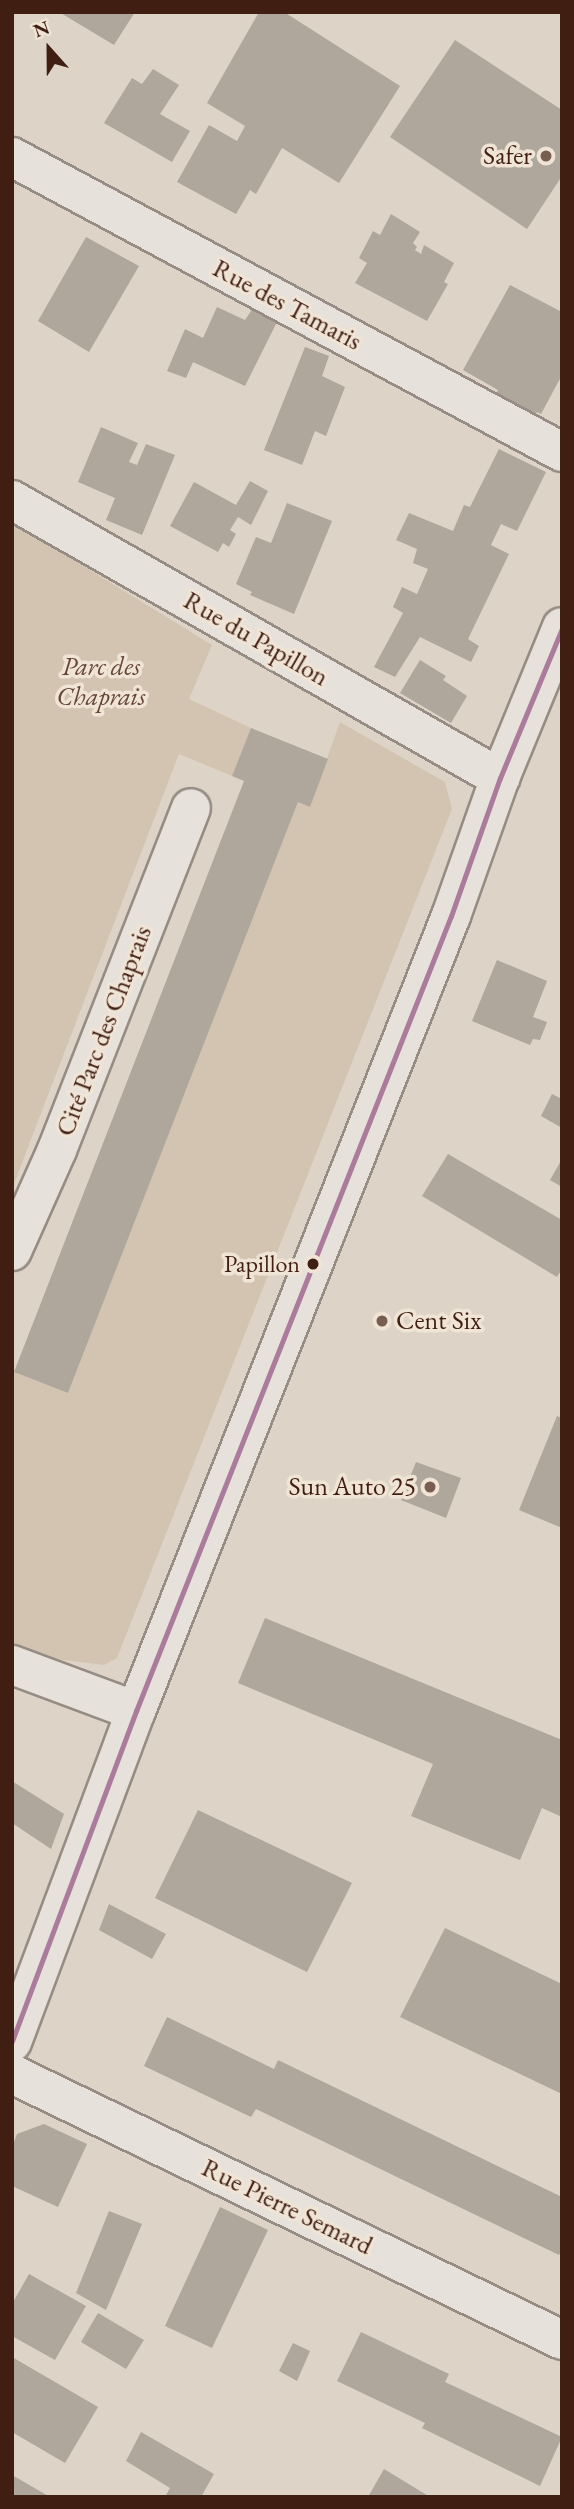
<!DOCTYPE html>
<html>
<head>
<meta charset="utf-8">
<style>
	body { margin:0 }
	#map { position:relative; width:574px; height:2509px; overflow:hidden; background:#ddd4c7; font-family:"EB Garamond",serif }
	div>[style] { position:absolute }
	.green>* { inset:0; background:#d3c4b2 }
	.building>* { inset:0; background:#afa69c }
	.roads { filter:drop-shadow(2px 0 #968c83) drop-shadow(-2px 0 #968c83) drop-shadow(0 2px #968c83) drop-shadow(0 -2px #968c83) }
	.street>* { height:38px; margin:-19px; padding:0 19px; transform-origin:19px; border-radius:19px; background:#e6e1da }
	.secondary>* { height:38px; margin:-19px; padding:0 19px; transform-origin:19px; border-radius:19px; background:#e6e1da }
	.bus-1>* { height:5px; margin:-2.5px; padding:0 2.5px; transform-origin:2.5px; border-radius:2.5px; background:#ab7b9c }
	.dots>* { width:19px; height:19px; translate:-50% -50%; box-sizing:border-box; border:4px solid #efe4d5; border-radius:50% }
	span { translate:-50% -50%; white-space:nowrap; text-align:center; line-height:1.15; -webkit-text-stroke:7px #efe4d5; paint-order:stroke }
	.bus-label { font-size:24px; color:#411e12 }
	.right { translate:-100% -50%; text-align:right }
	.poi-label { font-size:26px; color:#411e12 }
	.left { translate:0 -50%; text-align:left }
	.street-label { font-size:26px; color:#411e12 }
	.park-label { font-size:26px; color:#634436; font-style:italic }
	.frame { position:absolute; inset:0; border:14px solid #411e12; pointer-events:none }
	.north { position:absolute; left:14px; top:14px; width:70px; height:70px; -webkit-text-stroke:5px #efe4d5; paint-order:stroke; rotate:339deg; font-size:19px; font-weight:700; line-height:28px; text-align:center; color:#411e12 }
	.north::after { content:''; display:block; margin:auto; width:24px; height:32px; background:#411e12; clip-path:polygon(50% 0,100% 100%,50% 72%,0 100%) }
</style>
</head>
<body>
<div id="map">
	<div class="green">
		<div style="clip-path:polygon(12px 522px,212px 645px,189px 699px,251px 728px,232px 776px,179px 754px,12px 1189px)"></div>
		<div style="clip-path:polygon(340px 722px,445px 782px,452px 809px,117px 1658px,104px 1665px,55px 1659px,12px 1643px,12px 1376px,14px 1372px,68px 1393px,298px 802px,310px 806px)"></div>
	</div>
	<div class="building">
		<div style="clip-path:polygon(59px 12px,135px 12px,114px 45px)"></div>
		<div style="clip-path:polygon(259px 12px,284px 12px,400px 86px,339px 183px,282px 148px,256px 194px,250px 190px,236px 214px,177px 182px,209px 125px,237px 141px,245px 126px,207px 103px)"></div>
		<div style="clip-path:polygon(455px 40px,562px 110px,562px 176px,527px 229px,390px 137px)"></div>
		<div style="clip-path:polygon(153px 69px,179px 85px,160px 114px,190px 131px,172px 162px,104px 123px,132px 78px,142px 84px)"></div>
		<div style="clip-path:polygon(391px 214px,420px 232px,413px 243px,417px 247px,415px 250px,421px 254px,424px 245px,454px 263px,444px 282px,448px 284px,427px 321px,355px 283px,367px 263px,359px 258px,373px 231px,380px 235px)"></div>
		<div style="clip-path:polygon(86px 237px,139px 266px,89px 352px,38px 321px)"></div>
		<div style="clip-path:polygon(510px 285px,562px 312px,562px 375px,541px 414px,537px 412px,531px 424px,492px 403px,498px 390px,463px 370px)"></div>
		<div style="clip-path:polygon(217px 307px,245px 320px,253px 308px,277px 322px,245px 386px,193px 362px,186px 378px,167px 371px,185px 329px,203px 338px)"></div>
		<div style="clip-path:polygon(305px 347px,329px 356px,322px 376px,345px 387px,326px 436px,315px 431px,302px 465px,264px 450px)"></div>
		<div style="clip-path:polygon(101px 427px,138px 443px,129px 462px,137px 465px,146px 444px,175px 455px,142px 535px,106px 520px,115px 498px,78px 482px)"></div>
		<div style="clip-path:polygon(499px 449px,546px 472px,517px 531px,501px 524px,491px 545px,509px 554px,468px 639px,479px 646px,471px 662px,420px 637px,395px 677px,374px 667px,403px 613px,393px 607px,402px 587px,417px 594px,428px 569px,413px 563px,417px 549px,396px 540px,409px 513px,453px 531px,464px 505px,470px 507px)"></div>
		<div style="clip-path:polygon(250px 481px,268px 491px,251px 525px,238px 517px,230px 530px,236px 534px,229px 547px,223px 543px,218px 552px,170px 526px,194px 482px,236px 505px)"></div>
		<div style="clip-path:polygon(287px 503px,332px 521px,294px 614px,250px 595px,252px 592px,236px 584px,256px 537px,271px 543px)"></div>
		<div style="clip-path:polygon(420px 660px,446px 676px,443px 680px,467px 696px,451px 723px,400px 693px)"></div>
		<div style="clip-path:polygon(251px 728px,328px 759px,310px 807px,298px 802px,68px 1393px,14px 1372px,244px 781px,232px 776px)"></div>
		<div style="clip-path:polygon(497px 960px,547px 981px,533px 1017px,547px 1022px,540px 1040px,533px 1039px,530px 1045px,472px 1021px)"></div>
		<div style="clip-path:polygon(552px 1094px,562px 1099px,562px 1128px,541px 1116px)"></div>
		<div style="clip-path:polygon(448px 1154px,562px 1220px,562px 1269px,557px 1277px,422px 1196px)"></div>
		<div style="clip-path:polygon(562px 1159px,562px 1187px,550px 1180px)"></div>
		<div style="clip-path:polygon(557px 1416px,562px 1418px,562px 1528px,519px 1510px)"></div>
		<div style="clip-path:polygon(416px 1462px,461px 1478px,446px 1518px,401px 1500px)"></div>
		<div style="clip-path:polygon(265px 1618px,562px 1740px,562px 1817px,542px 1808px,520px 1860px,411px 1816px,433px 1764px,238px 1683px)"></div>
		<div style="clip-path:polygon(12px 1781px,64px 1814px,51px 1849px,12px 1823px)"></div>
		<div style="clip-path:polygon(198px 1810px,352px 1883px,307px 1972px,155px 1898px)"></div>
		<div style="clip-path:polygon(109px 1904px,166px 1934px,152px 1959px,99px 1930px)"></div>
		<div style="clip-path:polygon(445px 1928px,562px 1984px,562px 2094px,400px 2017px)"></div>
		<div style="clip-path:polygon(167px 2017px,274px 2069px,278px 2060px,562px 2197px,562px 2249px,559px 2255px,256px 2109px,251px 2117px,144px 2066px)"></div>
		<div style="clip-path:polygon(44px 2124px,87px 2144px,58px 2207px,12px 2186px,12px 2147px,17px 2134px)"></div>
		<div style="clip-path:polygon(220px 2207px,268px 2230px,212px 2348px,165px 2326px)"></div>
		<div style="clip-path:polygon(109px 2211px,142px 2224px,106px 2310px,76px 2293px)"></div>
		<div style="clip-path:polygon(29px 2274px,86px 2306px,55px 2360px,12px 2336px,12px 2304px)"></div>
		<div style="clip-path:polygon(98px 2313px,144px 2340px,126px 2369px,81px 2342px)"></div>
		<div style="clip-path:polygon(361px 2332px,449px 2374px,445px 2382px,562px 2437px,540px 2486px,422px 2428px,425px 2423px,337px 2381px)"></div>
		<div style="clip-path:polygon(293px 2343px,310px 2351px,297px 2381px,279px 2371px)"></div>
		<div style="clip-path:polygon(12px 2357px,98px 2407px,65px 2463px,12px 2432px)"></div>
		<div style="clip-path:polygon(141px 2432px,214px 2474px,201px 2497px,165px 2497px,170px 2488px,126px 2461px)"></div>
		<div style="clip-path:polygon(384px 2469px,430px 2497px,368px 2497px)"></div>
		<div style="clip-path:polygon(12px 2475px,50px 2497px,12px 2497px)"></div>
	</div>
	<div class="roads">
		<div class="street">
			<div style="left:12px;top:157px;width:624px;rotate:28.21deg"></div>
			<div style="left:12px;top:500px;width:562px;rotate:29.67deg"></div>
			<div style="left:12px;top:1251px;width:111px;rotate:-66deg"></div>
			<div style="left:57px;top:1150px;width:367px;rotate:-68.6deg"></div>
			<div style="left:12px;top:1665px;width:132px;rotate:20.4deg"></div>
			<div style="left:12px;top:2074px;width:611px;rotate:25.81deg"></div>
		</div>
		<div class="secondary">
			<div style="left:12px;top:2042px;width:353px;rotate:-69.5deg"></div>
			<div style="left:136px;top:1711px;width:855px;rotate:-68.39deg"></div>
			<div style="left:451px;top:916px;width:146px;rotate:-70.5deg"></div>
			<div style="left:500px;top:778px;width:163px;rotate:-67.7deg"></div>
		</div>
	</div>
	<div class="bus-1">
		<div style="left:12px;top:2041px;width:353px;rotate:-69.4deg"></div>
		<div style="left:136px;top:1711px;width:855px;rotate:-68.39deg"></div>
		<div style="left:451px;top:916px;width:146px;rotate:-70.5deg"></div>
		<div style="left:500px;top:778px;width:162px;rotate:-67.5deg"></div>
	</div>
	<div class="dots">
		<div style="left:546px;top:156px;background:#785e51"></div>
		<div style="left:313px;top:1264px;background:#411e12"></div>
		<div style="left:382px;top:1321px;background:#785e51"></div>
		<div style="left:430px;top:1487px;background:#785e51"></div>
	</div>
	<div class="bus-label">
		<span class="right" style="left:300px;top:1264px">Papillon</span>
	</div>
	<div class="poi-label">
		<span class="right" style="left:532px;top:156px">Safer</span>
		<span class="left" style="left:396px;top:1321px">Cent Six</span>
		<span class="right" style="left:416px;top:1487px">Sun Auto 25</span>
	</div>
	<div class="street-label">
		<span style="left:287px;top:305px;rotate:28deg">Rue des Tamaris</span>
		<span style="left:256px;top:639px;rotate:30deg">Rue du Papillon</span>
		<span style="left:104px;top:1031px;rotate:-69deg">Cité Parc des Chaprais</span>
		<span style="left:287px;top:2207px;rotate:26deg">Rue Pierre Semard</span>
	</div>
	<div class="park-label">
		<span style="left:101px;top:682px">Parc des<br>Chaprais</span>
	</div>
	<div class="frame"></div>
	<div class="north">N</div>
</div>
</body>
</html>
